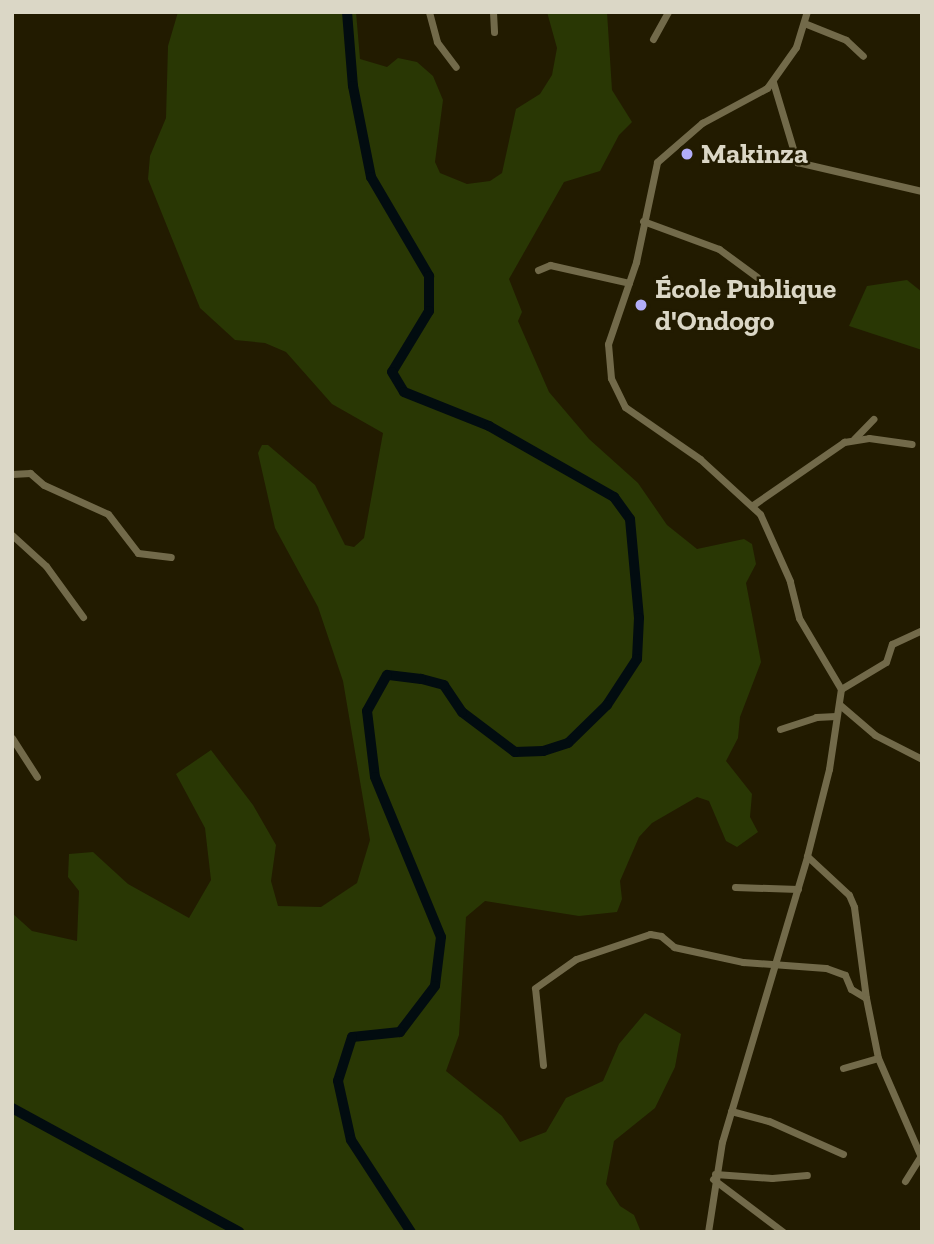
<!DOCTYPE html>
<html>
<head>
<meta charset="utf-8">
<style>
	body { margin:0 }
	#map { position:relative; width:934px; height:1244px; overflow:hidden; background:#221b00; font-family:"Zilla Slab",serif }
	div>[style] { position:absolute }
	.green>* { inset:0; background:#293704 }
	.river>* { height:10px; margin:-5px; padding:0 5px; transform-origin:5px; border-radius:5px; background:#020c10 }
	.minor>* { height:7px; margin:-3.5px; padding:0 3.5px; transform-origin:3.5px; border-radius:3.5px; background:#726a4a }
	.dots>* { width:19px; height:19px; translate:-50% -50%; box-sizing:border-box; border:4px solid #221b00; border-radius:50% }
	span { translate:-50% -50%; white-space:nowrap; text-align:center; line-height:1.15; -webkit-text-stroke:5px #221b00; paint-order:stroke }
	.poi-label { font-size:28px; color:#dbd7c6; font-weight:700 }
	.left { translate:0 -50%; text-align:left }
	.frame { position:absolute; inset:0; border:14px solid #dbd7c6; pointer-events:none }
</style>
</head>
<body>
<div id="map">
	<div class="green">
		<div style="clip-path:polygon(178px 12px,356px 12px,360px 59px,387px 67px,398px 58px,417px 62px,433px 76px,443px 100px,435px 162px,440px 173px,467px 184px,490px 181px,502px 173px,516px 109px,540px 94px,552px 75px,557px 48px,547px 12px,607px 12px,612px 90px,632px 122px,619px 135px,600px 171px,564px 182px,509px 279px,522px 312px,518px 321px,549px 392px,589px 439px,638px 483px,667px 525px,697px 549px,744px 539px,752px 544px,756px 564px,746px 583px,761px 662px,740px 717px,738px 738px,726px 761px,752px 794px,750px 817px,758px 832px,737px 847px,726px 841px,709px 801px,697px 797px,652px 823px,639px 837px,620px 881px,622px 899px,617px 912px,579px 916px,485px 901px,466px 917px,459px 1035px,446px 1071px,502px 1116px,520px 1142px,546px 1132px,566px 1098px,603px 1081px,619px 1044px,645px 1013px,681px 1034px,675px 1067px,655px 1108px,614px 1141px,606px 1184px,620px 1206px,634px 1215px,641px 1232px,12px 1232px,12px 913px,32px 931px,77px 941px,79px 891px,68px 877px,69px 854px,93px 852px,128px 884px,189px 918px,211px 880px,205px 828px,176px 774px,211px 750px,253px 805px,276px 845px,271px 881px,278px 906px,321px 907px,357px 883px,370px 840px,343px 681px,318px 607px,275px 528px,258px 453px,262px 445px,268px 445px,315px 485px,345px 545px,354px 547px,364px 538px,383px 433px,332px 404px,286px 352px,265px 343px,235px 340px,200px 308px,148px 179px,150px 156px,166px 118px,168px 46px)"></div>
		<div style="clip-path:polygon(907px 280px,922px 292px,922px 350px,849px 326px,867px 286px)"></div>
	</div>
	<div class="river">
		<div style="left:347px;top:12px;width:74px;rotate:85.4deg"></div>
		<div style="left:353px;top:86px;width:93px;rotate:78.8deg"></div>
		<div style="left:371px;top:177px;width:115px;rotate:59.6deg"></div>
		<div style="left:429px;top:276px;width:35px;rotate:90deg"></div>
		<div style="left:429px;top:311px;width:71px;rotate:121.2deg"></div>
		<div style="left:392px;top:372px;width:23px;rotate:59deg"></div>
		<div style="left:404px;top:392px;width:92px;rotate:21.8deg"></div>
		<div style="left:489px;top:426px;width:144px;rotate:29.6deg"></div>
		<div style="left:614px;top:497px;width:27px;rotate:54deg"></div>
		<div style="left:630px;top:519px;width:99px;rotate:84.8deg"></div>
		<div style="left:639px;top:618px;width:41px;rotate:92.8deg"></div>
		<div style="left:637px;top:659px;width:55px;rotate:123.1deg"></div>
		<div style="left:607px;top:705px;width:54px;rotate:135.7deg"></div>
		<div style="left:568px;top:743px;width:26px;rotate:162deg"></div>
		<div style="left:543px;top:751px;width:28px;rotate:178deg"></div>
		<div style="left:515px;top:752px;width:66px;rotate:-143deg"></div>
		<div style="left:462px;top:712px;width:32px;rotate:-124deg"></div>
		<div style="left:444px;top:685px;width:24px;rotate:-165deg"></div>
		<div style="left:421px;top:679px;width:34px;rotate:-173deg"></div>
		<div style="left:387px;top:675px;width:41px;rotate:119.1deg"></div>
		<div style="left:367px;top:711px;width:66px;rotate:83.1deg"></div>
		<div style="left:375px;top:777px;width:173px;rotate:67.6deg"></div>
		<div style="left:441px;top:937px;width:49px;rotate:97deg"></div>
		<div style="left:435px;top:986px;width:58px;rotate:127.3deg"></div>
		<div style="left:400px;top:1032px;width:48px;rotate:174.1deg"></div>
		<div style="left:352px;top:1037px;width:46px;rotate:107.7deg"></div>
		<div style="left:338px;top:1081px;width:60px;rotate:77.6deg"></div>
		<div style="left:351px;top:1140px;width:110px;rotate:56.9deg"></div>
		<div style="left:12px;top:1108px;width:259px;rotate:28.6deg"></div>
	</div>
	<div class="minor">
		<div style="left:429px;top:12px;width:31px;rotate:75deg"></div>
		<div style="left:437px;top:42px;width:31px;rotate:53deg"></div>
		<div style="left:493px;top:12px;width:20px;rotate:87deg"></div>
		<div style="left:804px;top:23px;width:45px;rotate:22deg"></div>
		<div style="left:846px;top:40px;width:23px;rotate:43deg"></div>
		<div style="left:653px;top:39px;width:31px;rotate:-61deg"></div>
		<div style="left:773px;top:82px;width:84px;rotate:73.3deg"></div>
		<div style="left:797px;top:162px;width:128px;rotate:13.1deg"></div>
		<div style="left:643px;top:221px;width:81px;rotate:20.2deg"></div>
		<div style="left:719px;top:249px;width:47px;rotate:36.4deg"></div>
		<div style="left:538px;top:270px;width:13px;rotate:-23deg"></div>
		<div style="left:550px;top:265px;width:81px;rotate:12.8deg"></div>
		<div style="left:854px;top:439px;width:28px;rotate:-46deg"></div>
		<div style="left:12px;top:474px;width:18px;rotate:-3deg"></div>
		<div style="left:30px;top:473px;width:18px;rotate:41deg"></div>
		<div style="left:44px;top:485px;width:70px;rotate:24.4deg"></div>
		<div style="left:108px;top:514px;width:49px;rotate:52.4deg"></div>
		<div style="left:138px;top:553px;width:33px;rotate:7deg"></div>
		<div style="left:753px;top:505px;width:111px;rotate:-34.7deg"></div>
		<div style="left:844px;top:442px;width:25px;rotate:-9deg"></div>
		<div style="left:869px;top:438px;width:43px;rotate:7.9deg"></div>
		<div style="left:12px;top:535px;width:46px;rotate:42.4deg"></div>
		<div style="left:46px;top:566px;width:63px;rotate:54deg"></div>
		<div style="left:841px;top:689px;width:52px;rotate:-31deg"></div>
		<div style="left:886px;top:662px;width:19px;rotate:-72deg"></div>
		<div style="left:892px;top:644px;width:33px;rotate:-25deg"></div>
		<div style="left:840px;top:705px;width:46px;rotate:40.6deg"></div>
		<div style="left:875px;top:735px;width:53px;rotate:27.1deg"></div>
		<div style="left:780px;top:729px;width:38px;rotate:-18deg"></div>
		<div style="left:816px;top:717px;width:20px;rotate:-3deg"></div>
		<div style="left:12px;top:738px;width:46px;rotate:57.3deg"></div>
		<div style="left:807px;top:856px;width:57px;rotate:42.9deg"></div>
		<div style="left:849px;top:895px;width:13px;rotate:67deg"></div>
		<div style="left:854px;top:907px;width:92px;rotate:82.5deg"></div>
		<div style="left:735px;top:887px;width:63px;rotate:1.8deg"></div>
		<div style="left:543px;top:1065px;width:77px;rotate:-95.9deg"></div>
		<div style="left:535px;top:988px;width:50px;rotate:-35.3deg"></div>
		<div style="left:576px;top:959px;width:78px;rotate:-18.7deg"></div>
		<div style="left:650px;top:934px;width:11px;rotate:10deg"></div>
		<div style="left:661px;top:936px;width:17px;rotate:40deg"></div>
		<div style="left:674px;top:947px;width:71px;rotate:12.3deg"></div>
		<div style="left:743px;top:962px;width:83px;rotate:4.1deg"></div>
		<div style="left:826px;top:968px;width:20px;rotate:20deg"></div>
		<div style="left:845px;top:975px;width:15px;rotate:67deg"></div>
		<div style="left:851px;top:989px;width:17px;rotate:31deg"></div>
		<div style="left:866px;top:998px;width:61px;rotate:78.7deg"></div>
		<div style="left:878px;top:1058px;width:110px;rotate:66.5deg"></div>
		<div style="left:843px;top:1068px;width:36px;rotate:-16deg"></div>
		<div style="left:731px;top:1111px;width:39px;rotate:15deg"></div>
		<div style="left:769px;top:1121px;width:81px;rotate:24deg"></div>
		<div style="left:715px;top:1174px;width:57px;rotate:4deg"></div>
		<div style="left:772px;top:1178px;width:35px;rotate:-5deg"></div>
		<div style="left:713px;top:1179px;width:88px;rotate:37.1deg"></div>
		<div style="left:905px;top:1181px;width:28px;rotate:-58deg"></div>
		<div style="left:708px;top:1232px;width:91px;rotate:-81.2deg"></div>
		<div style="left:722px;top:1142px;width:298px;rotate:-73.4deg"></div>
		<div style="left:807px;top:856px;width:90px;rotate:-75.8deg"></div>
		<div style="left:829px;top:769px;width:81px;rotate:-81.5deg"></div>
		<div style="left:841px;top:689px;width:82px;rotate:-120.6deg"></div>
		<div style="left:799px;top:618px;width:38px;rotate:-104deg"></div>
		<div style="left:790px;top:581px;width:73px;rotate:-114.1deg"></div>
		<div style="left:760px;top:514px;width:81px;rotate:-137.5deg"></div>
		<div style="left:700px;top:459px;width:91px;rotate:-145.3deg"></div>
		<div style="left:625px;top:407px;width:32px;rotate:-116deg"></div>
		<div style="left:611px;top:378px;width:34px;rotate:-95deg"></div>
		<div style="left:608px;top:344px;width:87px;rotate:-71.1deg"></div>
		<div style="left:636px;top:262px;width:102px;rotate:-78.1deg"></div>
		<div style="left:657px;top:162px;width:60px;rotate:-40.9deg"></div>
		<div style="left:702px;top:123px;width:74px;rotate:-28.3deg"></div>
		<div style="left:767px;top:88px;width:50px;rotate:-54.7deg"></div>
		<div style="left:796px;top:47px;width:37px;rotate:-73deg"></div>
	</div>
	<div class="dots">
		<div style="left:687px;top:154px;background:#b2adf9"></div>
		<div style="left:641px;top:305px;background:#b2adf9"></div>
	</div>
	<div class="poi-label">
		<span class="left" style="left:701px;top:154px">Makinza</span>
		<span class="left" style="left:655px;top:305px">École Publique<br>d'Ondogo</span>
	</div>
	<div class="frame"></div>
</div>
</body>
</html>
